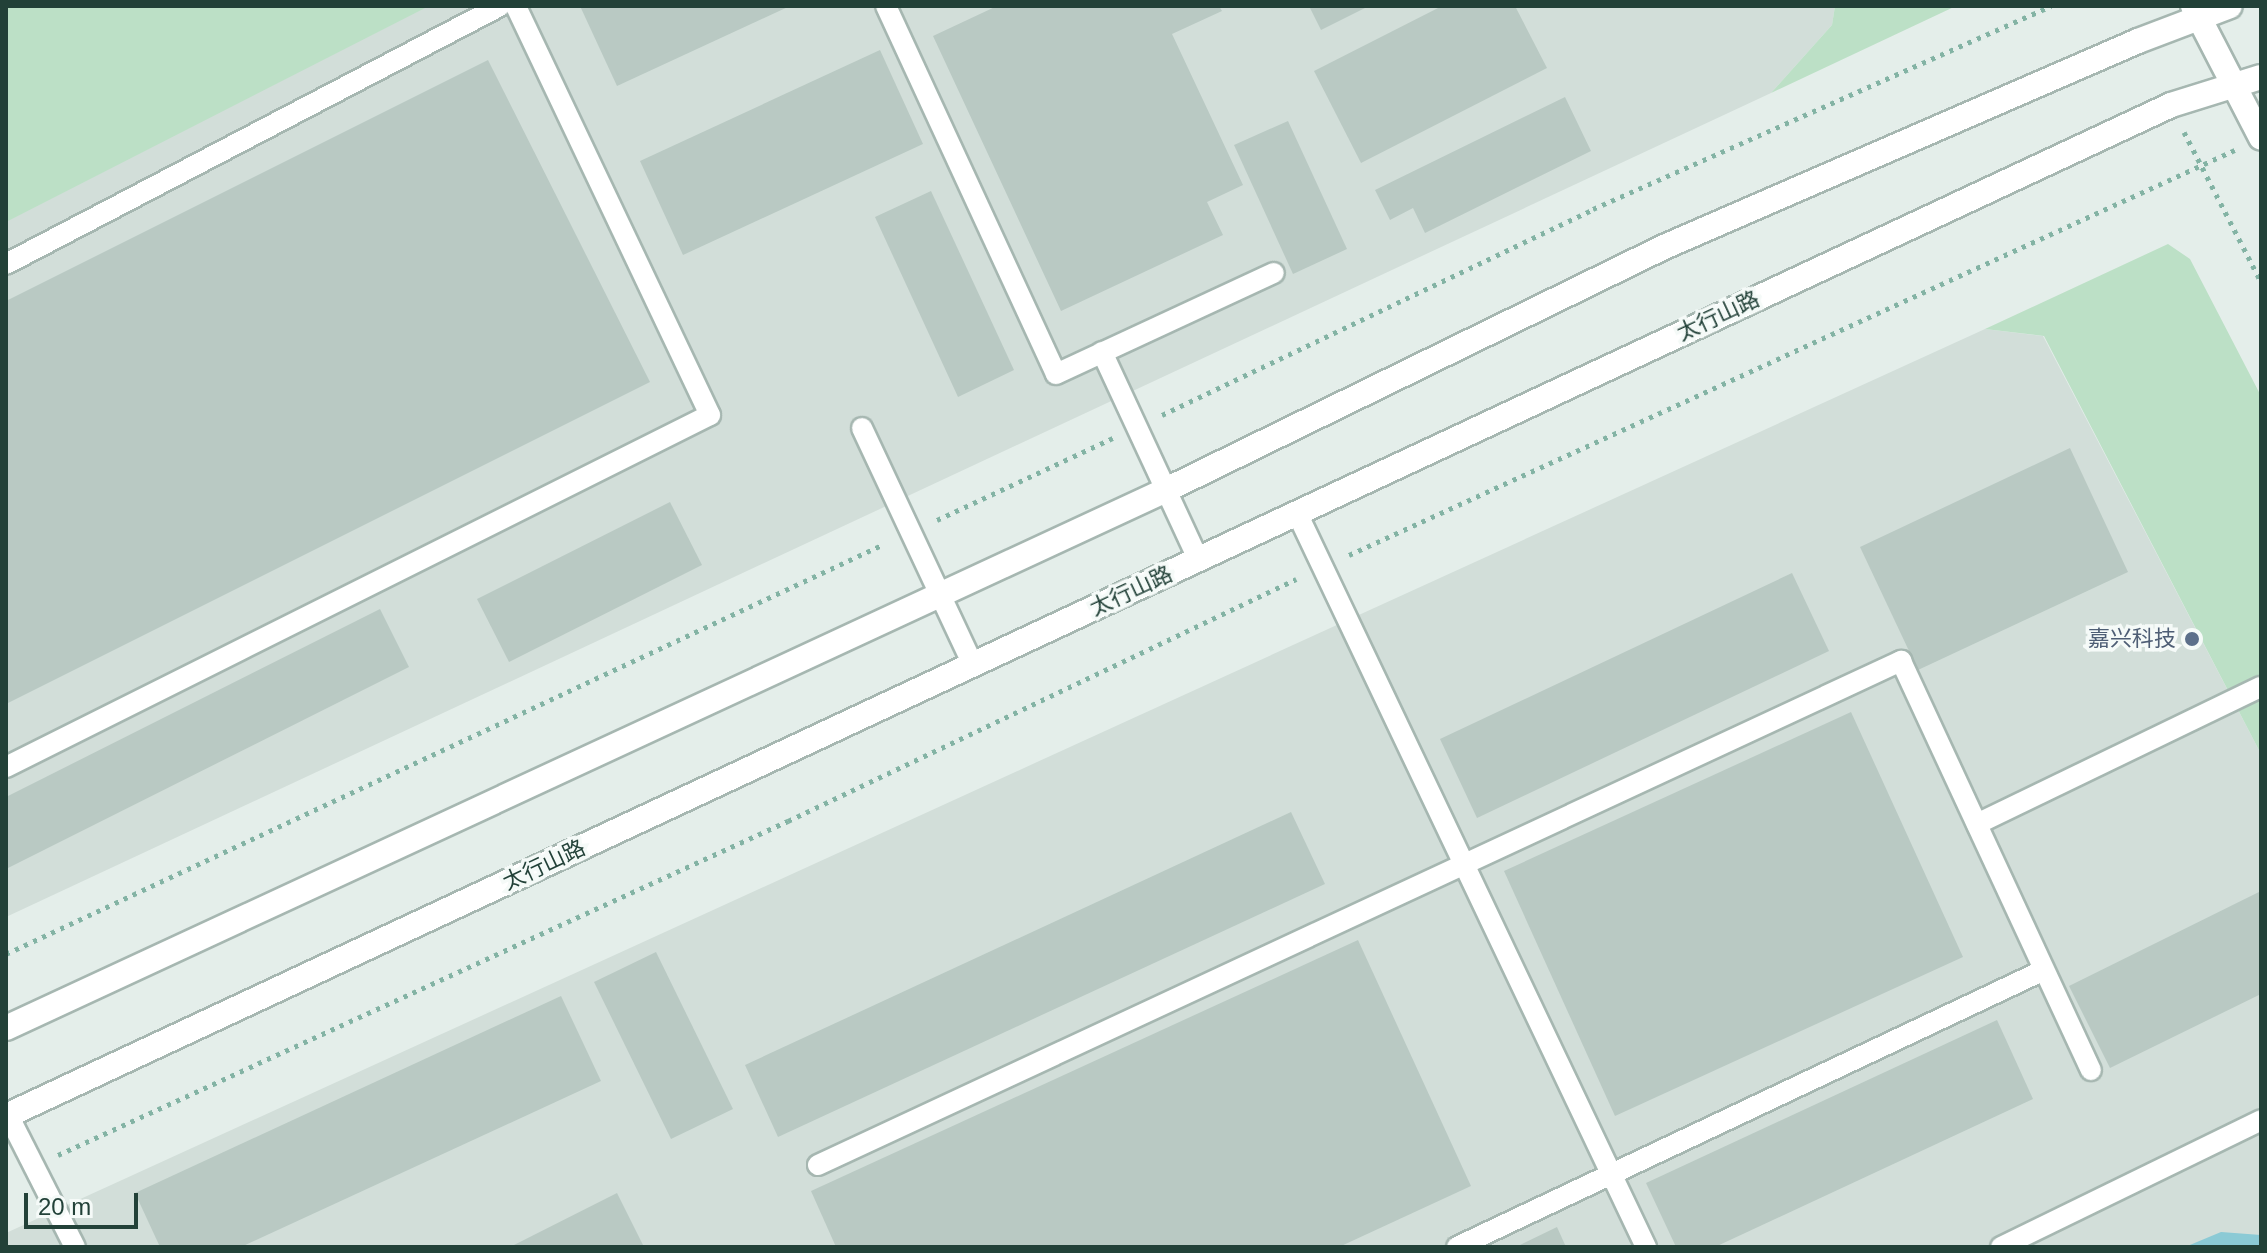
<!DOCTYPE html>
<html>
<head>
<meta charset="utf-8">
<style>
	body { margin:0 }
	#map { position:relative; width:2267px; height:1253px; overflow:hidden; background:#e4eeea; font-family:Helvetica,"Noto Sans SC",sans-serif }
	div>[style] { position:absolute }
	.built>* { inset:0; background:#d2ded9 }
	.green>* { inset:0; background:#bce0c6 }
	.water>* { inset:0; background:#8bcad5 }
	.building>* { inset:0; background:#b9c9c3 }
	.path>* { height:5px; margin-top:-2.5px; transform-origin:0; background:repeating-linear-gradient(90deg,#83b3a4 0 4px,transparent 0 10px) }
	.roads { filter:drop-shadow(2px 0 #a6b7b1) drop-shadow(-2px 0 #a6b7b1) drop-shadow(0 2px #a6b7b1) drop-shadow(0 -2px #a6b7b1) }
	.service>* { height:20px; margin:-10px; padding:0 10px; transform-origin:10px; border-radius:10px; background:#fff }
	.tertiary>* { height:24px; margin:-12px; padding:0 12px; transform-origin:12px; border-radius:12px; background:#fff }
	.secondary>* { height:24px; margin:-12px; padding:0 12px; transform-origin:12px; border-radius:12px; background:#fff }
	.dots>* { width:22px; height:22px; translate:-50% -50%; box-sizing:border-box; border:4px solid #f5faf8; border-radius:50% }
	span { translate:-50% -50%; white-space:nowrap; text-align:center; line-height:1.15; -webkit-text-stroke:7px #f5faf8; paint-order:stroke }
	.street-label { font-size:22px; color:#224138 }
	.service-label { font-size:22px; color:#4e5e75 }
	.right { translate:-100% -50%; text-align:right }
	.frame { position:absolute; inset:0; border:8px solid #224138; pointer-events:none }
	.scale { position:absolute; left:24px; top:1193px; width:114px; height:36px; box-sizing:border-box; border:4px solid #224138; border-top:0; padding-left:10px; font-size:24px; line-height:28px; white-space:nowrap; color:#224138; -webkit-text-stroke:6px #f5faf8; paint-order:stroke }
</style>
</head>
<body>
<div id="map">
	<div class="built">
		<div style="clip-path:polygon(6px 6px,1835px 6px,1832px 25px,1771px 93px,6px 917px)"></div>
		<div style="clip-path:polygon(1985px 329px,2043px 336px,2261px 754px,2261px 1247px,6px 1247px,6px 1233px)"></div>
	</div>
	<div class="green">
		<div style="clip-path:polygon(6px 6px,429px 6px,6px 222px)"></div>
		<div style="clip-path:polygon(1835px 6px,1956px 6px,1771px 93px,1832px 25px)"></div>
		<div style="clip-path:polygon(2168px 244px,2190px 259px,2261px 396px,2261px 754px,2044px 336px,1985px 329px)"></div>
	</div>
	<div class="water">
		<div style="clip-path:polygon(2221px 1232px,2261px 1235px,2261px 1247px,2185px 1247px)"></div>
	</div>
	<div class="building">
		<div style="clip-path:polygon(580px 6px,790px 6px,617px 86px)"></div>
		<div style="clip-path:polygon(997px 6px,1219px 6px,1222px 11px,1172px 34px,1243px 185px,1207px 202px,1223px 235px,1061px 311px,933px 36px)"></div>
		<div style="clip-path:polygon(1309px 6px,1369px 6px,1321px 30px)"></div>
		<div style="clip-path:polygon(1442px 6px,1515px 6px,1547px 68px,1361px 163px,1314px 71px)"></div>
		<div style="clip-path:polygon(880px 50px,923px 144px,683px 255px,640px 161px)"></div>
		<div style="clip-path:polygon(488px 60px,650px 382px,6px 704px,6px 301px)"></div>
		<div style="clip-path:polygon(1565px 97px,1591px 151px,1425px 233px,1413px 208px,1390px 220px,1375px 190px)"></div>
		<div style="clip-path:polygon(1288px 121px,1347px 249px,1293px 274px,1234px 145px)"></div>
		<div style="clip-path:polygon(931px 191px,1014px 370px,958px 397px,875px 217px)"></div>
		<div style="clip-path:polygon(2070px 448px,2128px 572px,1918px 670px,1860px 547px)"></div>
		<div style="clip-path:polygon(670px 502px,702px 565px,509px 662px,477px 599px)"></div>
		<div style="clip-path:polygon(1792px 573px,1829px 651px,1477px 818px,1440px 739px)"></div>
		<div style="clip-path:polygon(380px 609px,409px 667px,6px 869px,6px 797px)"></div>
		<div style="clip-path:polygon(1851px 712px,1963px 957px,1615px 1116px,1504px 871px)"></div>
		<div style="clip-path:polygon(1291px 812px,1325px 884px,778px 1137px,745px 1065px)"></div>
		<div style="clip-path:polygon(2261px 891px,2261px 994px,2110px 1068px,2069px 986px)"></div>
		<div style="clip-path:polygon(1358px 940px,1471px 1186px,1339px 1247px,836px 1247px,811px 1191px)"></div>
		<div style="clip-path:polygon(656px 952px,733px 1109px,671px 1139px,594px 982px)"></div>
		<div style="clip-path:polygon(561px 996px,601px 1081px,241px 1247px,160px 1247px,135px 1193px)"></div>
		<div style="clip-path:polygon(1997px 1020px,2033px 1099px,1715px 1247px,1676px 1247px,1646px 1183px)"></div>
		<div style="clip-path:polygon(617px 1193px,644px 1247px,510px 1247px)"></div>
		<div style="clip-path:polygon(1557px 1227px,1566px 1247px,1516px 1247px)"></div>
	</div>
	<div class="path">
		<div style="left:2184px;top:132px;width:169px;rotate:62.8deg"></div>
		<div style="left:1162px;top:415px;width:478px;rotate:-25.5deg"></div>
		<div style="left:1593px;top:209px;width:501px;rotate:-23.9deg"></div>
		<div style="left:937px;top:520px;width:194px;rotate:-25deg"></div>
		<div style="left:1349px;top:555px;width:974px;rotate:-24.57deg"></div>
		<div style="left:6px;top:954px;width:969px;rotate:-25.03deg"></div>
		<div style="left:58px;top:1155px;width:803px;rotate:-24.59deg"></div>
		<div style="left:788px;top:821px;width:563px;rotate:-25.47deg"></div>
	</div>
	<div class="roads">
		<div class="service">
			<div style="left:886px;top:6px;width:405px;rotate:65.2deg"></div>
			<div style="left:1056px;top:374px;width:240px;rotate:-24.9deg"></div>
			<div style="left:6px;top:264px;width:557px;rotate:-27.58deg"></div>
			<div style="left:1102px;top:352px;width:228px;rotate:65.1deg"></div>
			<div style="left:862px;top:428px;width:262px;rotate:64.9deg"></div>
			<div style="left:1297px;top:513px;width:813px;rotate:64.57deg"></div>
			<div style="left:6px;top:767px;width:787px;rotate:-26.57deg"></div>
			<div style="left:710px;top:415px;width:453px;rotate:-115.4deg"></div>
			<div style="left:1977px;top:824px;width:315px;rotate:-25.8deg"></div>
			<div style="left:8px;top:1115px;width:148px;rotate:63.1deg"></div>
			<div style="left:818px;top:1165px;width:1195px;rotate:-24.96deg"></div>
			<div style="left:1901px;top:661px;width:451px;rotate:65.1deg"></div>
			<div style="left:1457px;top:1247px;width:649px;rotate:-25.26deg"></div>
			<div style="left:2001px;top:1247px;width:289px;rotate:-26deg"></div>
		</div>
		<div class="tertiary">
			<div style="left:6px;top:1028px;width:1279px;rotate:-24.88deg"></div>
			<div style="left:1166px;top:490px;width:554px;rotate:-26.01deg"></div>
			<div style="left:1664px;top:247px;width:517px;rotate:-23.49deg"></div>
			<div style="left:2138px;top:41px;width:98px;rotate:-20.8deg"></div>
			<div style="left:6px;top:1116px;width:2389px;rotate:-25.03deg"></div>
			<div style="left:2171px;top:105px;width:94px;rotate:-17.3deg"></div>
		</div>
		<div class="secondary">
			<div style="left:2193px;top:6px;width:148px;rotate:62.7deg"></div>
		</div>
	</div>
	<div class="dots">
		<div style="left:2192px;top:639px;background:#5c6f8a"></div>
	</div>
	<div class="street-label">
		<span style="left:1718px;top:316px;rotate:-25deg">太行山路</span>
		<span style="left:1131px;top:591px;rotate:-25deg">太行山路</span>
		<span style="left:544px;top:865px;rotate:-25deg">太行山路</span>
	</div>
	<div class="service-label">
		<span class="right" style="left:2176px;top:639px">嘉兴科技</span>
	</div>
	<div class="frame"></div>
	<div class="scale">20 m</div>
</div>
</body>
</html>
